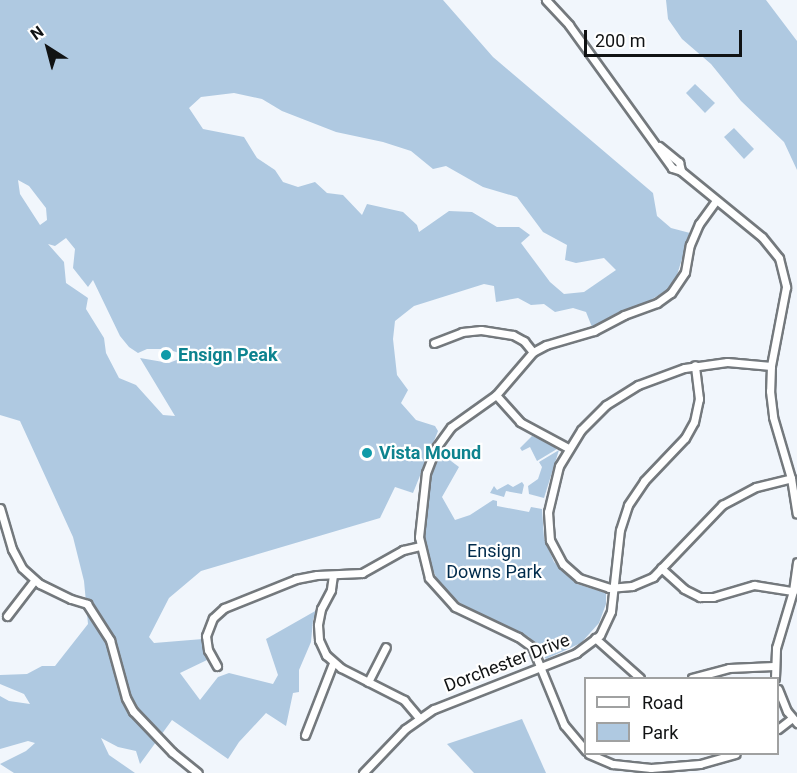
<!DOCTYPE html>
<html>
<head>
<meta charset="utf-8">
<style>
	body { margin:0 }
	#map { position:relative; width:797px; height:773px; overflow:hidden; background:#f1f6fc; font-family:Roboto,sans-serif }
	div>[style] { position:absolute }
	.green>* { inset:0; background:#afc9e1 }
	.roads { filter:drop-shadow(2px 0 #74797d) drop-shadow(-2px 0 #74797d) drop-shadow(0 2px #74797d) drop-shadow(0 -2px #74797d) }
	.minor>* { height:7px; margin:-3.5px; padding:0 3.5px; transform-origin:3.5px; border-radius:3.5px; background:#fff }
	.dots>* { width:16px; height:16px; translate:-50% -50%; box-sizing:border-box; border:3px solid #fff; border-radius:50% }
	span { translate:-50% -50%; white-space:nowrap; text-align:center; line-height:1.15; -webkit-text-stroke:4.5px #fff; paint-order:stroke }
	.culture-label { font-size:18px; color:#0d838f; font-weight:700 }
	.left { translate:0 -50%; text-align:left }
	.park-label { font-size:18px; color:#002b4c }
	.street-label { font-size:18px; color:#111314 }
	.legend { position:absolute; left:584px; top:677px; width:195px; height:78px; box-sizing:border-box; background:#fff; border:2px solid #a0a1a1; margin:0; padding:8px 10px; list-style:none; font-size:18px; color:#111314 }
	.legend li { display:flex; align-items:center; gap:12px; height:30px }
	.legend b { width:30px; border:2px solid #a0a1a1 }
	.north { position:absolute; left:18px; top:18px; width:60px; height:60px; -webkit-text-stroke:4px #fff; paint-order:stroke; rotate:324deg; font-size:16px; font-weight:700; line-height:24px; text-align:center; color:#111314 }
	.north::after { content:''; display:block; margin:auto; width:21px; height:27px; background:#111314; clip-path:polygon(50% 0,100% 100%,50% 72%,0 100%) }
	.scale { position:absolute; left:584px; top:30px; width:158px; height:27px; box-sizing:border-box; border:3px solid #111314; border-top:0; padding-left:8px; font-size:18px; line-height:21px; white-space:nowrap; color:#111314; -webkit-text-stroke:4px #fff; paint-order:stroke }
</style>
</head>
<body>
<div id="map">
	<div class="green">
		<div style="clip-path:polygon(evenodd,0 0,443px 0,493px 57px,653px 193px,657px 216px,671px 228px,690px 233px,677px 275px,667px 290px,649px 301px,619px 312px,592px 327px,586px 312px,573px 308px,555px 312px,544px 304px,531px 305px,518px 298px,496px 302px,494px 286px,484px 284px,414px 306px,395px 321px,393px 339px,397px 375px,408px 390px,401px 403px,416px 420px,435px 426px,438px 431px,413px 493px,395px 487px,380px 518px,201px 571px,169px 598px,149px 637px,154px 643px,203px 639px,207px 660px,180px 673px,200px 700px,218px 677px,229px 673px,273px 684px,278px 675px,266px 639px,317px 610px,313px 620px,311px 642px,299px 670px,299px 692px,293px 693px,286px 726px,266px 713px,239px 742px,228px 759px,172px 720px,140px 764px,136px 751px,118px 747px,101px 738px,109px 755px,135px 773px,14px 773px,0 764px,26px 751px,35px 743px,28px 741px,0 749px,0 696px,9px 701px,30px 704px,24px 694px,0 684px,0 675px,27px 674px,42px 666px,55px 666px,88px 624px,84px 581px,73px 537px,20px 421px,0 415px,0 0,234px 93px,262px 99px,282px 111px,336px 132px,383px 142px,411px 151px,433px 169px,446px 166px,483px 187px,517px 197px,543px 232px,567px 245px,565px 260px,576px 263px,604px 258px,616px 270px,584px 292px,564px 294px,550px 282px,521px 243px,530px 235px,519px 227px,497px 227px,472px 212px,449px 211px,419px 232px,417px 225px,403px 212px,367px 204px,362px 215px,343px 195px,327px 193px,315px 182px,298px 187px,283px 182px,275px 170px,257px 158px,244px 137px,203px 129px,189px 108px,201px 97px,234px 93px,0 0,18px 180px,29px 186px,46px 208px,47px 220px,40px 225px,20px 194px,18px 180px,0 0,66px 238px,75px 249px,73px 268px,88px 287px,93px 280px,120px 336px,129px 347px,138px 353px,147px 349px,167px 349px,179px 353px,179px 359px,169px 363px,140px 358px,175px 416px,163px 415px,136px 385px,119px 378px,106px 353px,104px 338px,86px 309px,88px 298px,66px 283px,64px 262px,48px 244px,55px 246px,66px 238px)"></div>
		<div style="clip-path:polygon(666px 0,766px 0,797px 41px,797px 170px,784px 142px,741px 101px,711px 64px,682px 39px,668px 19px)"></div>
		<div style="clip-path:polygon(695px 84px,715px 103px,705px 113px,686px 93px)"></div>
		<div style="clip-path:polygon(734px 128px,754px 149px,744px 159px,724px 137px)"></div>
		<div style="clip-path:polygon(532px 436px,545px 441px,557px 449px,537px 461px,530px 447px,522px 451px,520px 448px)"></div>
		<div style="clip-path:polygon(559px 450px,544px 498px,529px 494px,528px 486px,538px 479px,542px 467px,539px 462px)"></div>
		<div style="clip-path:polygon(439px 452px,459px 467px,442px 497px,455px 520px,470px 515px,493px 500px,497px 501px,497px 506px,529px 512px,531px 507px,542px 509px,544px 538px,554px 562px,577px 584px,606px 593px,606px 604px,599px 623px,581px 643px,546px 659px,529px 637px,466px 608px,441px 586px,430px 565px,424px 534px,430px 475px)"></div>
		<div style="clip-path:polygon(522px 482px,524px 485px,522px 494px,506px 491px,504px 497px,490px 493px,494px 486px,497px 490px,508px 484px,513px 487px)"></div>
		<div style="clip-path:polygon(522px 719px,546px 773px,474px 773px,447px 744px)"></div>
	</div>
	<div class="roads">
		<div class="minor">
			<div style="left:546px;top:0;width:34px;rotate:47deg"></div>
			<div style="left:569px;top:25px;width:176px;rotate:54.2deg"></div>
			<div style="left:672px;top:168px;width:9px;rotate:18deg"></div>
			<div style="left:681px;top:171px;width:104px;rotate:39.2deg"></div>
			<div style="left:762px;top:237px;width:27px;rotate:51deg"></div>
			<div style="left:779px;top:258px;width:30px;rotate:76deg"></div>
			<div style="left:786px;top:287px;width:80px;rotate:100.8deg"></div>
			<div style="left:771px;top:366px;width:25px;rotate:92deg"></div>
			<div style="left:770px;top:391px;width:26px;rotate:83deg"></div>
			<div style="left:773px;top:417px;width:64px;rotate:73.6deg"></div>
			<div style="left:791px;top:478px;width:36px;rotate:81deg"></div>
			<div style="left:659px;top:146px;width:26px;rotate:39deg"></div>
			<div style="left:679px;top:162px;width:9px;rotate:77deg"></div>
			<div style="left:434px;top:343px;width:30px;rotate:-21deg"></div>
			<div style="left:462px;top:332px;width:19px;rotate:-6deg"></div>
			<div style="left:481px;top:330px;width:32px;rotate:9deg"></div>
			<div style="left:513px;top:335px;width:13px;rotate:29deg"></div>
			<div style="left:524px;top:341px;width:14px;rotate:51deg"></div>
			<div style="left:771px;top:366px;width:44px;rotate:-174.8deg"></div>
			<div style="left:727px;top:362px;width:43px;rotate:172.1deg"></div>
			<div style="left:684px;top:368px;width:49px;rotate:159.7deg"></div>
			<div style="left:638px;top:385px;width:38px;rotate:148deg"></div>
			<div style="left:606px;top:405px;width:35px;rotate:135deg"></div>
			<div style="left:581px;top:430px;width:42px;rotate:121.4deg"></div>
			<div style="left:559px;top:466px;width:47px;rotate:103.4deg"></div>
			<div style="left:548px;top:512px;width:28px;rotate:86deg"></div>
			<div style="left:550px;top:540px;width:27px;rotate:62deg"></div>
			<div style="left:563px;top:564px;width:21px;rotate:41deg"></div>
			<div style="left:579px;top:578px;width:32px;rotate:18deg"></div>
			<div style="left:609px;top:588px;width:23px;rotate:-5deg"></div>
			<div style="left:632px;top:586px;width:23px;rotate:-23deg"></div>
			<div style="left:653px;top:577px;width:100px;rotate:-46.2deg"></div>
			<div style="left:722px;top:505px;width:38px;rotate:-28deg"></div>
			<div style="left:756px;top:487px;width:36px;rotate:-14deg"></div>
			<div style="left:496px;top:395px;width:36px;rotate:48deg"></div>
			<div style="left:520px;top:422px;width:55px;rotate:28.4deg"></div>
			<div style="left:0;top:508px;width:43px;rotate:73.7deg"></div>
			<div style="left:12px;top:549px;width:21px;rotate:62deg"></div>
			<div style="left:22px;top:568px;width:24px;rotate:42deg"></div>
			<div style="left:40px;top:584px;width:34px;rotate:26deg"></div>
			<div style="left:71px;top:599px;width:17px;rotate:17deg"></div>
			<div style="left:87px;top:604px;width:43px;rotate:57.4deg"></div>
			<div style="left:110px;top:640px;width:60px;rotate:74.6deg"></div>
			<div style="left:126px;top:698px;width:15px;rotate:62deg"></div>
			<div style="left:133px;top:711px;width:57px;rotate:46.4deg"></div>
			<div style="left:172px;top:752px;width:33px;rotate:39deg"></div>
			<div style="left:661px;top:568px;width:31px;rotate:42deg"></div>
			<div style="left:684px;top:589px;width:18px;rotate:27deg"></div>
			<div style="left:700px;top:597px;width:13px"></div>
			<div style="left:713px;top:597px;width:43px;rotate:-16.3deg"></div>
			<div style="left:754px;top:585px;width:39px;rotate:9deg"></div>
			<div style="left:333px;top:575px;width:15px;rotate:98deg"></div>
			<div style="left:331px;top:590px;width:21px;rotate:118deg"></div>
			<div style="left:321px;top:609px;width:16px;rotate:101deg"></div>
			<div style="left:318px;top:625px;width:15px;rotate:86deg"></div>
			<div style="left:319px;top:640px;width:17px;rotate:65deg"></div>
			<div style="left:326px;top:655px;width:20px;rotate:41deg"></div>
			<div style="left:341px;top:668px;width:71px;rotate:26.9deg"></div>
			<div style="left:404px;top:700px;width:23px;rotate:50deg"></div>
			<div style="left:7px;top:616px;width:44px;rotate:-52.4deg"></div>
			<div style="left:595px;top:638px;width:60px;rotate:41.6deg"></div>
			<div style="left:217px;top:666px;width:18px;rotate:-119deg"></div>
			<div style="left:208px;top:650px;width:14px;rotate:-98deg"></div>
			<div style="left:206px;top:636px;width:19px;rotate:-69deg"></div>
			<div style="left:213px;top:618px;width:15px;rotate:-42deg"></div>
			<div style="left:224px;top:608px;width:78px;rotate:-21.9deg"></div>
			<div style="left:296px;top:579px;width:21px;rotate:-11deg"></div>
			<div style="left:317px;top:575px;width:45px;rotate:-2.5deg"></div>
			<div style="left:362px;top:573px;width:47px;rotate:-29.3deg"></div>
			<div style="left:403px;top:550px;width:17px;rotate:-13deg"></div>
			<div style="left:692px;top:678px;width:38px;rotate:-15deg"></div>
			<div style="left:729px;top:668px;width:45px;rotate:-2.5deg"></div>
			<div style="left:775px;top:678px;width:30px;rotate:-88deg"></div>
			<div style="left:776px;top:648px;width:59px;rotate:-73.4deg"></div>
			<div style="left:793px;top:591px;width:29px;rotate:-82deg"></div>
			<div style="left:368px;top:682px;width:39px;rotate:-63deg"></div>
			<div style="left:778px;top:689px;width:24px;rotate:68deg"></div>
			<div style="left:787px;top:711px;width:16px;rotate:50deg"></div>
			<div style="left:778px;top:729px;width:18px;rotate:-38deg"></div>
			<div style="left:305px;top:735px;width:77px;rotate:-68.7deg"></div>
			<div style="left:586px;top:751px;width:34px;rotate:-130deg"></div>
			<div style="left:564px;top:725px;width:84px;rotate:-112.3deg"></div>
			<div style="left:532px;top:647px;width:17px;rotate:-144deg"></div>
			<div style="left:518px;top:637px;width:70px;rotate:-154.5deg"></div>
			<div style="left:455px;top:607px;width:39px;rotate:-132deg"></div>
			<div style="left:429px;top:578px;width:42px;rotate:-103.7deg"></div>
			<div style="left:419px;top:537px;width:64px;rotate:-83.8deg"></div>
			<div style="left:426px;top:473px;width:26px;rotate:-69deg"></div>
			<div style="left:435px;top:449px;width:27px;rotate:-54deg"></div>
			<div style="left:451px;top:427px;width:55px;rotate:-35.4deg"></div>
			<div style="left:496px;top:395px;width:57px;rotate:-49.3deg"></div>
			<div style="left:533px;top:352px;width:15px;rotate:-28deg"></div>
			<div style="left:546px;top:345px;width:50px;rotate:-16.3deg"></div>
			<div style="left:594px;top:331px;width:34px;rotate:-28deg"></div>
			<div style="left:624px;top:315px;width:35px;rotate:-20deg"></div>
			<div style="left:657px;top:303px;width:17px;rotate:-36deg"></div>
			<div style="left:671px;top:293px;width:25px;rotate:-56deg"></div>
			<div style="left:685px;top:272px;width:27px;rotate:-80deg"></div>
			<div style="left:690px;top:245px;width:23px;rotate:-67deg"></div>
			<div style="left:699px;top:224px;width:29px;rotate:-54deg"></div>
			<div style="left:589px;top:754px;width:26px;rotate:23deg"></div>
			<div style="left:613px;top:764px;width:38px;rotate:6deg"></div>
			<div style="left:651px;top:768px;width:49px;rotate:-4.7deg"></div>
			<div style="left:700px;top:764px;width:37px;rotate:-16deg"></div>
			<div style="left:363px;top:773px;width:61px;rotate:-46.3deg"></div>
			<div style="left:405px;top:729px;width:35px;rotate:-35deg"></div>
			<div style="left:434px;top:709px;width:153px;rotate:-21.5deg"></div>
			<div style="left:576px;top:653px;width:30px;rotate:-37deg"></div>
			<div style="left:600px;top:635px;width:26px;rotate:-65deg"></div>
			<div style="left:611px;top:611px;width:81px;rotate:-83.7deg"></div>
			<div style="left:620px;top:530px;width:26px;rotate:-72deg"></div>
			<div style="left:628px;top:505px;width:29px;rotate:-56deg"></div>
			<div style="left:644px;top:481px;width:59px;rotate:-46.4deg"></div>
			<div style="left:685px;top:438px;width:18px;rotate:-61deg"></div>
			<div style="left:694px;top:422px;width:24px;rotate:-78deg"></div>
			<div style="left:699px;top:399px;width:34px;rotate:-97deg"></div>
		</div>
	</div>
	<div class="dots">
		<div style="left:166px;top:355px;background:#0f9aa8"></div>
		<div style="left:367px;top:453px;background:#0f9aa8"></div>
	</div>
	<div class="culture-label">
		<span class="left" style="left:178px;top:355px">Ensign Peak</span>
		<span class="left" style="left:379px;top:453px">Vista Mound</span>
	</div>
	<div class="park-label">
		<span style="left:494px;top:562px">Ensign<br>Downs Park</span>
	</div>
	<div class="street-label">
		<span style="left:507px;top:663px;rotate:-21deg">Dorchester Drive</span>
	</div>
	<ul class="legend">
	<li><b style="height:8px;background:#fff"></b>Road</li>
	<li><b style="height:16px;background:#afc9e1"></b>Park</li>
	</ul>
	<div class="north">N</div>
	<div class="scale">200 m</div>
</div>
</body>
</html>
